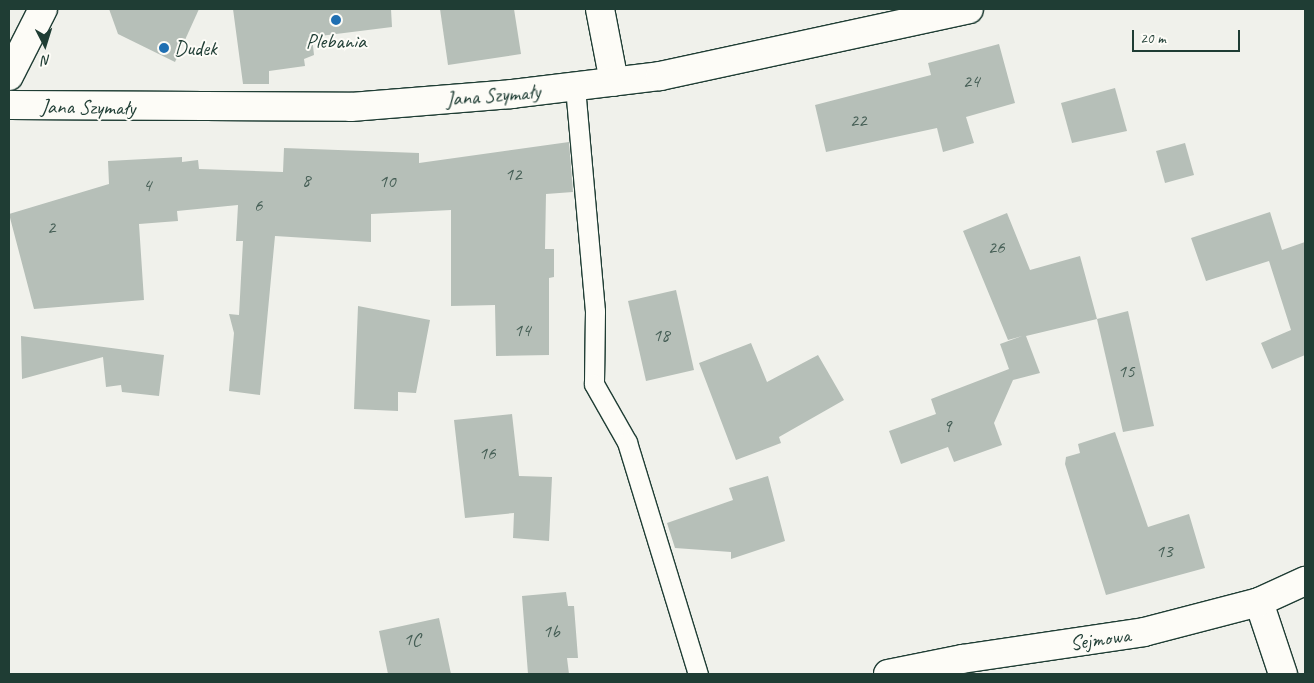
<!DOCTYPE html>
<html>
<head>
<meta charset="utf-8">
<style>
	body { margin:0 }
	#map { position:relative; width:1314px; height:683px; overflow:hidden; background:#f0f1eb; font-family:Caveat,sans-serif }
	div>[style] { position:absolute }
	.building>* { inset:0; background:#b6bfb8 }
	.roads { filter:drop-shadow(1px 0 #1f3d34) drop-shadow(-1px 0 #1f3d34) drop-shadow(0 1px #1f3d34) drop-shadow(0 -1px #1f3d34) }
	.lane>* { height:19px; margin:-9.5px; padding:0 9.5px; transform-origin:9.5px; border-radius:9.5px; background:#fdfcf7 }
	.street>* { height:28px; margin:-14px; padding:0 14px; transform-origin:14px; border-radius:14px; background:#fdfcf7 }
	.secondary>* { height:28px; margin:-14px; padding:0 14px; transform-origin:14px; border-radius:14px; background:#fdfcf7 }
	.dots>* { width:14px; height:14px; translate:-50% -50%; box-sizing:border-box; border:2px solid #fdfcf7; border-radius:50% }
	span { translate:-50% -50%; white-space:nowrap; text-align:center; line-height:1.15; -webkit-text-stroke:4px #fdfcf7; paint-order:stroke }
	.number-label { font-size:19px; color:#455e55 }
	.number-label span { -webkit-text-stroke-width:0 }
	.poi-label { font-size:21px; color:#1f3d34 }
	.left { translate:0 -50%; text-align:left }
	.street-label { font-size:21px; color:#1f3d34 }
	.frame { position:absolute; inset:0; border:10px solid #1f3d34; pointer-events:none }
	.north { position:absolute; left:20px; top:20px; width:50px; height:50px; -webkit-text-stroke:4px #fdfcf7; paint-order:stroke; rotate:175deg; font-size:14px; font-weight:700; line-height:20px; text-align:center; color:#1f3d34 }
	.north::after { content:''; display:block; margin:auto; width:18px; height:22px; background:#1f3d34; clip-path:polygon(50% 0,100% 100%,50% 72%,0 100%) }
	.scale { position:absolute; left:1132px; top:30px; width:108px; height:22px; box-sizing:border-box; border:2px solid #1f3d34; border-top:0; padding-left:6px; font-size:15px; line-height:18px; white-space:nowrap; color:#1f3d34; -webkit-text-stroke:4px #fdfcf7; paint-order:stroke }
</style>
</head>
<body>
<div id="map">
	<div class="building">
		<div style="clip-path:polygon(109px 9px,199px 9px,175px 62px,118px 34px)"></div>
		<div style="clip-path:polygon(233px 9px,391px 9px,392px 27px,312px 37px,314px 55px,304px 59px,305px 66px,269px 71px,269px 84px,243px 84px)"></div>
		<div style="clip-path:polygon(440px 9px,514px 9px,521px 54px,448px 65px)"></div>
		<div style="clip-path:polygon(999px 44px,1015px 103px,966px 117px,974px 143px,943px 152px,937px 128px,826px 152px,815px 105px,931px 75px,928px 63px)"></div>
		<div style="clip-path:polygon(1115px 88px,1127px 131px,1072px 143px,1061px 103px)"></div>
		<div style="clip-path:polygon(569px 142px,573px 192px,546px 194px,545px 249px,554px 249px,554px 277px,549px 278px,549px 355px,496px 356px,495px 305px,451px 306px,451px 210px,371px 214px,371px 242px,275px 236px,260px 395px,229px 391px,234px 333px,229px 314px,239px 315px,243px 241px,236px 241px,238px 205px,177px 211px,178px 221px,139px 224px,144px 300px,34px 309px,9px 214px,109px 184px,108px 161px,182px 157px,182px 162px,198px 160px,199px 169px,283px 172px,284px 148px,419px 153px,419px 163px)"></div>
		<div style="clip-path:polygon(1185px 143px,1194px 175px,1165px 183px,1156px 151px)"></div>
		<div style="clip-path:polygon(1270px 212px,1282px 250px,1305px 242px,1305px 355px,1272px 369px,1261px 343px,1291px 330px,1269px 261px,1206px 281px,1191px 238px)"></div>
		<div style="clip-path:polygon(1007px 213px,1030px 270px,1080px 256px,1097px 319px,1026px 336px,1040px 373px,1013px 380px,994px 423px,1002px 445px,954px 462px,948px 447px,901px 464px,889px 431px,936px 414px,931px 399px,1009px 369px,1000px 344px,1022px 336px,1008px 340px,963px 231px)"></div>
		<div style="clip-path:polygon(676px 290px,694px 370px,646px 381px,628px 301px)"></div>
		<div style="clip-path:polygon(358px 306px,430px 320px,416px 393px,398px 392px,398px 411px,354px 409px)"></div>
		<div style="clip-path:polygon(1128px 311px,1154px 426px,1123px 432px,1097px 319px)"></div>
		<div style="clip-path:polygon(21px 336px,164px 355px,159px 396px,122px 392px,121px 385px,106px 387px,103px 357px,22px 379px)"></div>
		<div style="clip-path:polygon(751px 343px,767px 382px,818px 355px,844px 400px,779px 437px,781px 443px,736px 460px,699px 363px)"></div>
		<div style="clip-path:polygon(512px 414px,519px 476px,552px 477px,549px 541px,513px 538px,514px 513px,465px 518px,454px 420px)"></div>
		<div style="clip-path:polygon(1115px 432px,1148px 527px,1189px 514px,1205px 568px,1106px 595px,1065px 464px,1066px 457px,1080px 453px,1078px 444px)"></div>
		<div style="clip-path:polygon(768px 476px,785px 541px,731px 559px,731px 552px,675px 548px,667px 523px,733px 500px,729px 488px)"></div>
		<div style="clip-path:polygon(566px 592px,568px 606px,574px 606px,578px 658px,567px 658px,569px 674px,528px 674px,522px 596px)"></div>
		<div style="clip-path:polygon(439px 618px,451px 674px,388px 674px,379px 631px)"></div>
	</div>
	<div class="roads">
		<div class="lane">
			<div style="left:575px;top:87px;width:225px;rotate:84.9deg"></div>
			<div style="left:595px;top:311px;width:73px;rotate:90.8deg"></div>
			<div style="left:594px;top:384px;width:67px;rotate:60.4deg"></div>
			<div style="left:627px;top:442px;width:243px;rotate:73deg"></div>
		</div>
		<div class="street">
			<div style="left:600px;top:9px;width:74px;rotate:79.1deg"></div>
			<div style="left:9px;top:105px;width:342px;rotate:0.3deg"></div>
			<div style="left:351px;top:107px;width:162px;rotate:-4.6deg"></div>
			<div style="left:512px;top:94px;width:149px;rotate:-6.9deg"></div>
			<div style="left:660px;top:76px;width:316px;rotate:-12.2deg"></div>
			<div style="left:1259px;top:602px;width:76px;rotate:71.6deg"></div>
			<div style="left:888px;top:674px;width:76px;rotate:-11.5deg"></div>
			<div style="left:962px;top:659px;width:184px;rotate:-8.4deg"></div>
			<div style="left:1144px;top:632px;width:119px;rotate:-14.6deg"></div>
			<div style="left:1259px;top:602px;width:51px;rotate:-24.5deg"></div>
		</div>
		<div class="secondary">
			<div style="left:9px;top:76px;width:75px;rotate:-63.1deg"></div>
		</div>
	</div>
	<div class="dots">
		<div style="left:336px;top:20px;background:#1f6fb2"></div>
		<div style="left:164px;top:48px;background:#1f6fb2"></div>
	</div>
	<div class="number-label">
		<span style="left:971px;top:82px">24</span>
		<span style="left:858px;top:121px">22</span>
		<span style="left:513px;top:175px">12</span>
		<span style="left:306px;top:181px">8</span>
		<span style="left:387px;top:182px">10</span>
		<span style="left:147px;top:186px">4</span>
		<span style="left:258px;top:206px">6</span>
		<span style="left:51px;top:228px">2</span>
		<span style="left:996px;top:248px">26</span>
		<span style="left:522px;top:331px">14</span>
		<span style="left:661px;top:336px">18</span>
		<span style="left:1126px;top:372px">15</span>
		<span style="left:947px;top:427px">9</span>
		<span style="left:487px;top:454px">16</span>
		<span style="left:1164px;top:552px">13</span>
		<span style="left:551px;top:632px">1b</span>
		<span style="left:412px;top:640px">1C</span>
	</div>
	<div class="poi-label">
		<span style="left:336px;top:41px">Plebania</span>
		<span class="left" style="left:174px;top:48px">Dudek</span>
	</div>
	<div class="street-label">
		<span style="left:493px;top:95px;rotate:-5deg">Jana Szymały</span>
		<span style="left:88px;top:107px;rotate:1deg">Jana Szymały</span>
		<span style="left:1100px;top:639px;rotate:-8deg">Sejmowa</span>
	</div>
	<div class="frame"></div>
	<div class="north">N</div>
	<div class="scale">20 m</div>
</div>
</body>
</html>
